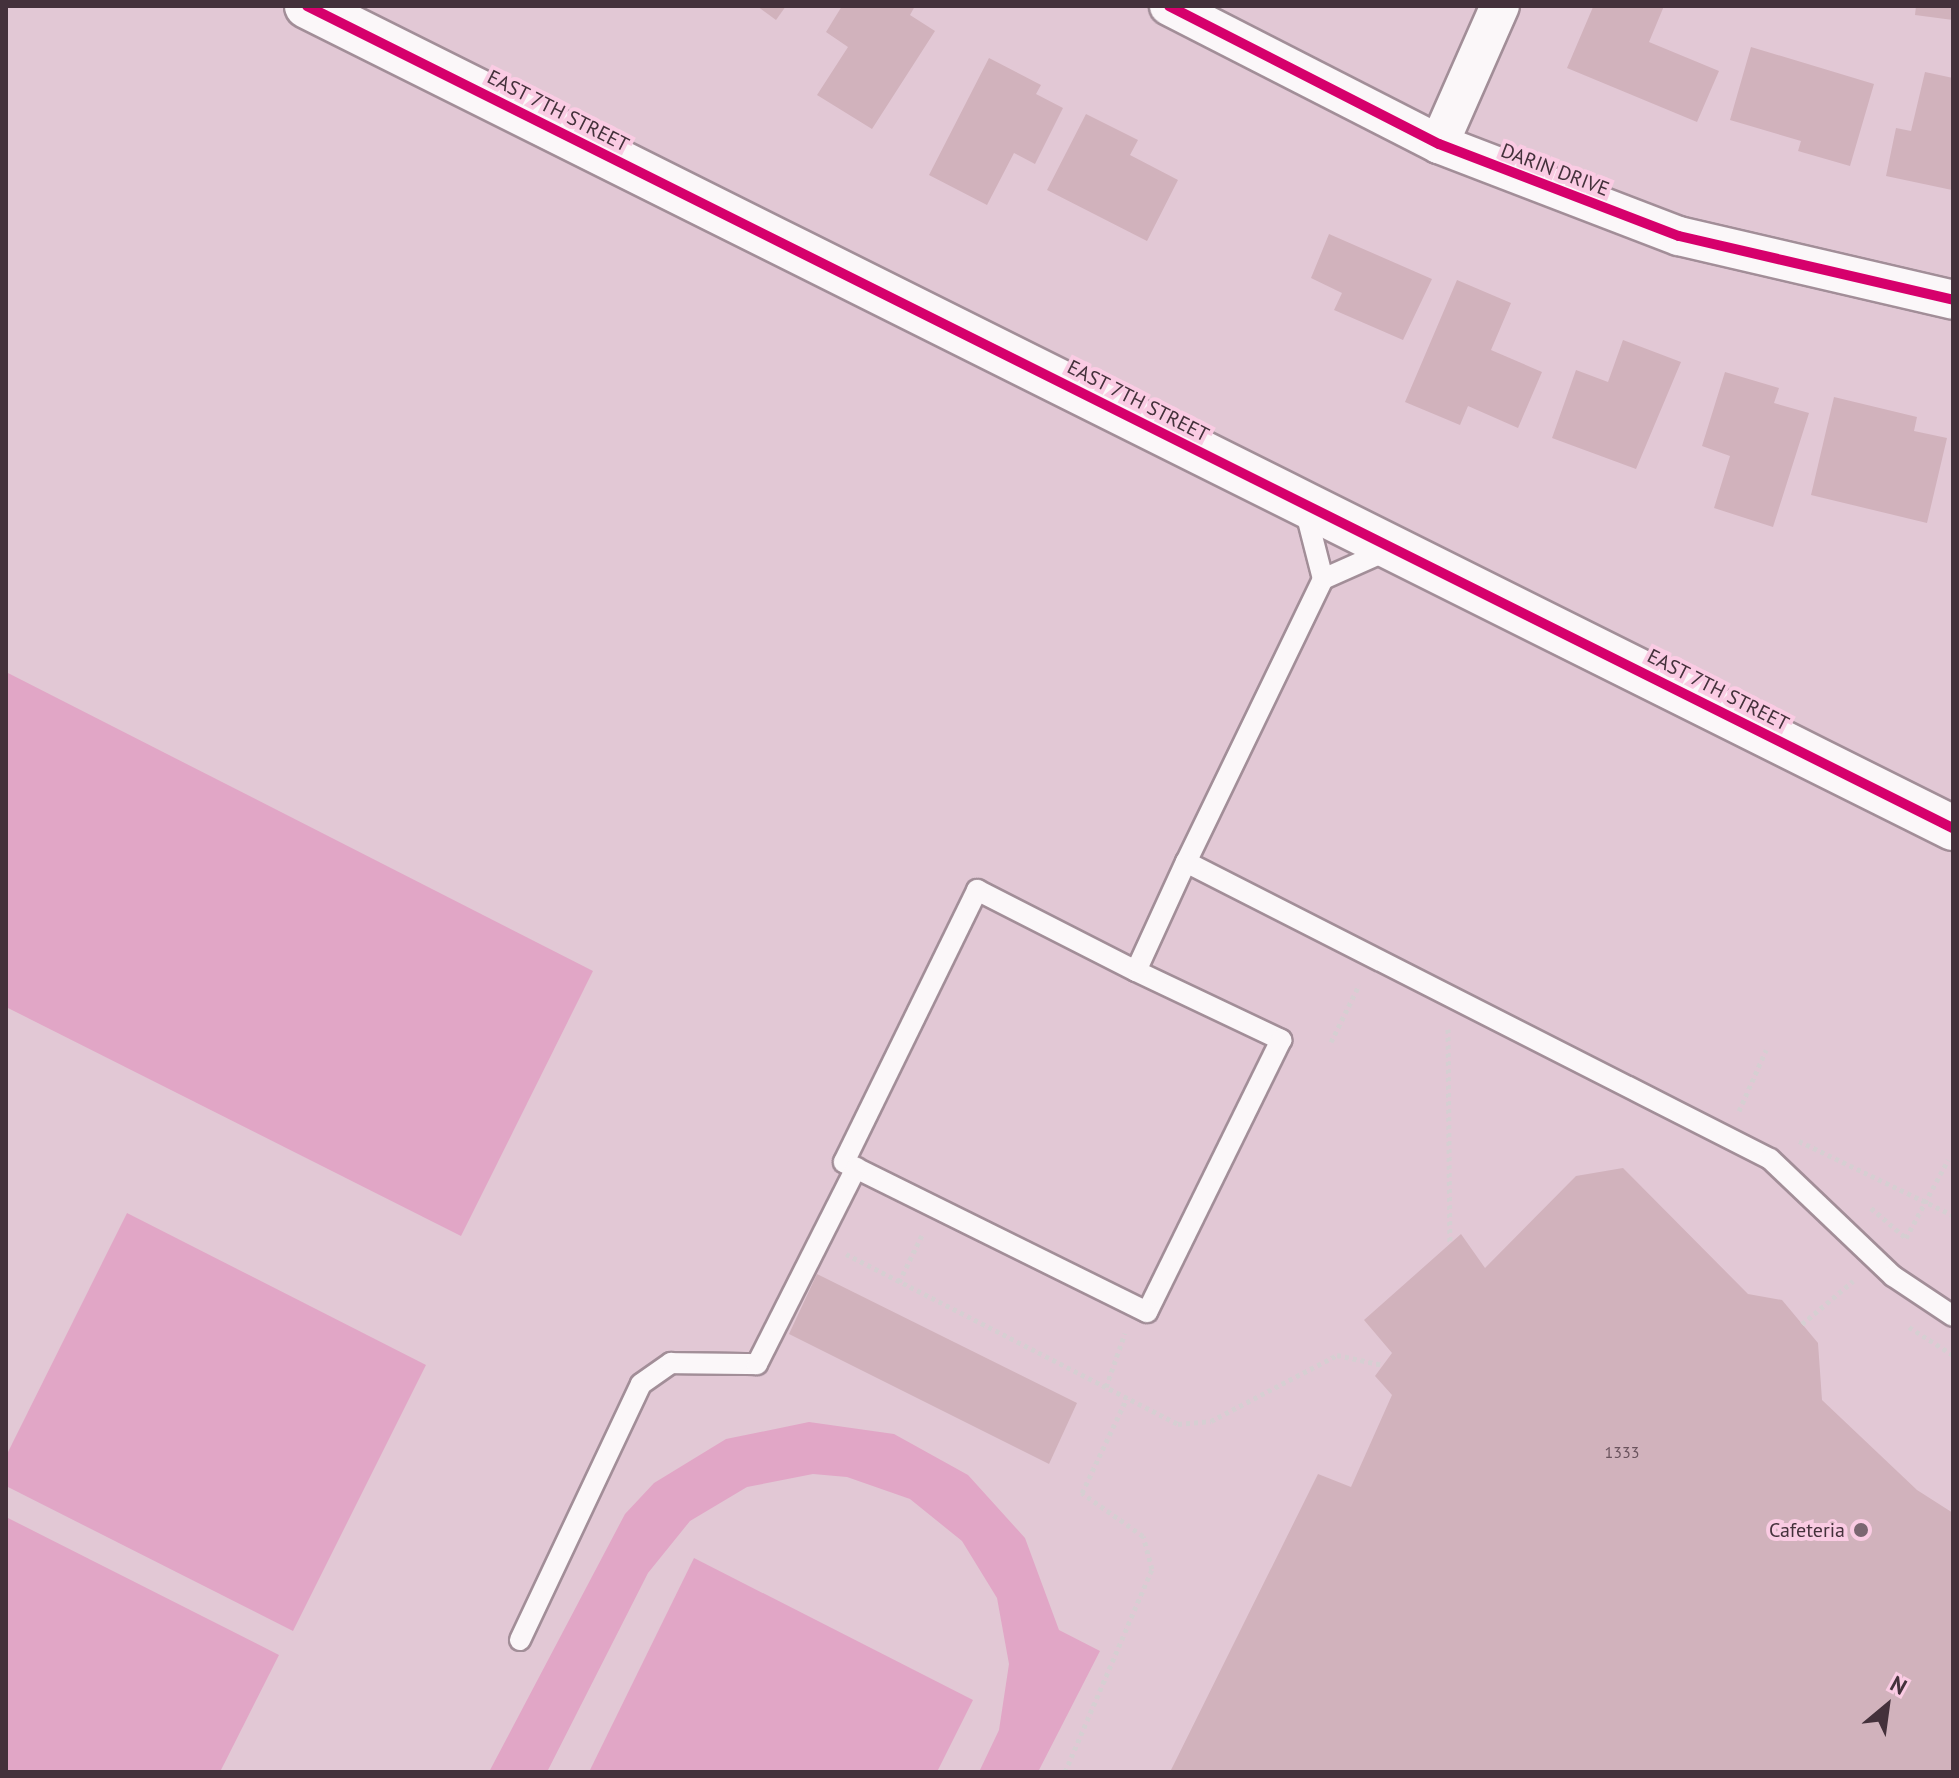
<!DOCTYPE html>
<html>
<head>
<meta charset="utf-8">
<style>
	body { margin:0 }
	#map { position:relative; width:1959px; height:1778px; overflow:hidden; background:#e2c8d5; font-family:"PT Sans",sans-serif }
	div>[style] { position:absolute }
	.green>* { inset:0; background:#e1a6c6 }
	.building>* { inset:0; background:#d1b2bc }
	.path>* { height:5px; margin-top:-2.5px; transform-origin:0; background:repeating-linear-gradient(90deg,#d6cfd2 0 4px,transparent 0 8px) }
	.roads { filter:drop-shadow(2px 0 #a28e98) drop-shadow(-2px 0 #a28e98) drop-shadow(0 2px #a28e98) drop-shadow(0 -2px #a28e98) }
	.lane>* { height:20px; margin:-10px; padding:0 10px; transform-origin:10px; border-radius:10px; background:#fbf7f9 }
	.street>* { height:38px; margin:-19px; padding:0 19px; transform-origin:19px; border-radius:19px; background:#fbf7f9 }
	.secondary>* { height:44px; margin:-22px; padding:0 22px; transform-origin:22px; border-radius:22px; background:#fbf7f9 }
	.cycleway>* { height:10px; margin:-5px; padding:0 5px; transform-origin:5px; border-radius:5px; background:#d6006c }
	.dots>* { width:22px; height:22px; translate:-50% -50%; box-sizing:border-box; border:4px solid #facbe3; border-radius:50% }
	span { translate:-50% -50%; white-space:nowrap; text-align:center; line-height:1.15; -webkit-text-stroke:8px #facbe3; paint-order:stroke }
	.number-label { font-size:16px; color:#6a535d }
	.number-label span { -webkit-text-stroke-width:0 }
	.street-label { font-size:20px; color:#44313b }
	.poi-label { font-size:20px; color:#44313b }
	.right { translate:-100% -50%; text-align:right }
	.frame { position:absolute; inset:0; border:8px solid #44313b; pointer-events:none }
	.north { position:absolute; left:1847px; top:1666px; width:80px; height:80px; -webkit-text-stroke:6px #facbe3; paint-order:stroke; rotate:29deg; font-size:22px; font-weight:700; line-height:32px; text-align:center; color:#44313b }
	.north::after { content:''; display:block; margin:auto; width:28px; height:36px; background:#44313b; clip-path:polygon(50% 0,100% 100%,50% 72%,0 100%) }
</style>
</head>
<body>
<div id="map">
	<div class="green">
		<div style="clip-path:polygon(6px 672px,593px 971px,461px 1236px,6px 1007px)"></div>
		<div style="clip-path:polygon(127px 1213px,426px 1365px,293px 1631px,6px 1486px,6px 1456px)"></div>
		<div style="clip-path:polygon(809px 1422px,894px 1434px,968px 1475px,1025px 1538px,1059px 1630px,1100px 1651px,1038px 1772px,979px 1772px,999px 1730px,1009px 1664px,997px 1598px,962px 1541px,910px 1499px,847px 1477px,813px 1474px,747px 1487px,690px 1521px,648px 1573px,547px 1772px,489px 1772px,625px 1514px,654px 1483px,726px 1439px)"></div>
		<div style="clip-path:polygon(6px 1517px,279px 1655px,220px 1772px,6px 1772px)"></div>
		<div style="clip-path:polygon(694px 1558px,973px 1700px,937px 1772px,589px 1772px)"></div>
	</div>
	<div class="building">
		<div style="clip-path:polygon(757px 6px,786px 6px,776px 20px)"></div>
		<div style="clip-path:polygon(842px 6px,915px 6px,910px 15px,935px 31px,872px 129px,817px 95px,848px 47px,826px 32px)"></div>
		<div style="clip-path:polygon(1604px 6px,1664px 6px,1649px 42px,1719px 71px,1697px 122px,1567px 68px,1593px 7px)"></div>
		<div style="clip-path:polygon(1916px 6px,1953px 6px,1953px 20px,1915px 15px)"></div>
		<div style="clip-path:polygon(1751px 47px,1874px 84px,1850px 166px,1798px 151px,1801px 141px,1730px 120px)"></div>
		<div style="clip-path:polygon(989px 58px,1041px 85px,1036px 94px,1063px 108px,1035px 164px,1014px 153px,987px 205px,929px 175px)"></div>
		<div style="clip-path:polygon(1925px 72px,1953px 78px,1952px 190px,1886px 176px,1896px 128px,1911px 131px)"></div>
		<div style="clip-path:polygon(1086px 114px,1138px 140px,1130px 155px,1178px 180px,1147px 241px,1047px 190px)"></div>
		<div style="clip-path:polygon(1329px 234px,1432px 279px,1403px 340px,1334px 310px,1342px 293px,1311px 278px)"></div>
		<div style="clip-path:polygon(1457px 280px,1511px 303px,1491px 350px,1542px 372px,1518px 428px,1468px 406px,1460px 425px,1405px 402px)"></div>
		<div style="clip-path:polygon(1623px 340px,1681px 362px,1636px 469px,1552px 438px,1576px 370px,1608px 382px)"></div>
		<div style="clip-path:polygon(1725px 372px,1779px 388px,1774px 403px,1809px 413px,1773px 527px,1714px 508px,1730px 456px,1702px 446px)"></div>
		<div style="clip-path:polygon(1834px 397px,1917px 417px,1914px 431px,1947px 438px,1927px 523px,1811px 495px)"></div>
		<div style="clip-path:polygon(1623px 1168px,1748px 1294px,1782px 1300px,1818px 1343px,1822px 1400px,1917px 1490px,1953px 1513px,1953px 1772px,1170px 1772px,1318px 1474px,1351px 1487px,1392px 1395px,1375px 1376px,1392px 1353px,1364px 1320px,1461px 1234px,1485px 1268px,1576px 1176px)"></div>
		<div style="clip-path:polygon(817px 1274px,1077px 1403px,1049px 1464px,789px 1334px)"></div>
	</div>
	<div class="path">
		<div style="left:1448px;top:1029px;width:215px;rotate:89.5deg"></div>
		<div style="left:1331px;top:1042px;width:64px;rotate:-63.8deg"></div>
		<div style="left:1739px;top:1111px;width:67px;rotate:-66.1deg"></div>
		<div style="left:1799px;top:1141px;width:171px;rotate:25.7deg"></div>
		<div style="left:1871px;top:1208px;width:46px;rotate:40.6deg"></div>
		<div style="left:1906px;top:1238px;width:89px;rotate:-61.7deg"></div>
		<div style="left:846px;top:1254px;width:373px;rotate:27.1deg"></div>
		<div style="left:1178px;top:1424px;width:33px;rotate:-5deg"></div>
		<div style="left:1211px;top:1421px;width:142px;rotate:-27.6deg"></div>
		<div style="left:1337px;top:1355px;width:47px;rotate:12.3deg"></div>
		<div style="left:899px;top:1282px;width:55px;rotate:-63.9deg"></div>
		<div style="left:1802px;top:1324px;width:67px;rotate:-40.1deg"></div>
		<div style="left:1909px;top:1327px;width:52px;rotate:32.5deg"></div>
		<div style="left:1106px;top:1387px;width:57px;rotate:-70.6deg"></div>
		<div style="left:1065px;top:1772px;width:221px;rotate:-66.8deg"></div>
		<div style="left:1152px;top:1569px;width:34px;rotate:-105deg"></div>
		<div style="left:1143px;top:1536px;width:75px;rotate:-144.8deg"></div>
		<div style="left:1082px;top:1493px;width:105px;rotate:-64.7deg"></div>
	</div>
	<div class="roads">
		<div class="lane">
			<div style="left:1304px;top:505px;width:76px;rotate:75.6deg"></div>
			<div style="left:1323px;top:579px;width:314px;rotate:115.8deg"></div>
			<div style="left:1186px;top:862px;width:655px;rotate:26.96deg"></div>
			<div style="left:1770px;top:1159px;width:170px;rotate:43.6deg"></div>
			<div style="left:1893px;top:1276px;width:72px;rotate:33.7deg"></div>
			<div style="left:1323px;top:579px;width:71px;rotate:-24deg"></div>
			<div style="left:1136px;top:971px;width:161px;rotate:25.4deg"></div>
			<div style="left:1281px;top:1040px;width:303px;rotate:116.2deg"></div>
			<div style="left:1147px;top:1312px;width:338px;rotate:-153.7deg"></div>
			<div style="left:844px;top:1162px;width:303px;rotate:-63.9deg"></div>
			<div style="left:977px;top:890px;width:178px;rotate:27deg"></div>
			<div style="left:1136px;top:971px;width:120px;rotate:-65.4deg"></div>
			<div style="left:520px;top:1640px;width:283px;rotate:-64.7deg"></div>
			<div style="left:641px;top:1384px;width:37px;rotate:-35deg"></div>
			<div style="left:671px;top:1363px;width:86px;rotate:0.7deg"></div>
			<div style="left:757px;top:1364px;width:220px;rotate:-63.2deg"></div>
		</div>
		<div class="street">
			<div style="left:1169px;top:6px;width:303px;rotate:27.1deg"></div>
			<div style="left:1439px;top:144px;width:257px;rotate:21deg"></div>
			<div style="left:1679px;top:236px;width:281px;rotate:13.1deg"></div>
			<div style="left:1439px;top:144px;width:151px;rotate:-66.2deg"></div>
		</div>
		<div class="secondary">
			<div style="left:307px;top:6px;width:1840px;rotate:26.54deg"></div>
		</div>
	</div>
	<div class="cycleway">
		<div style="left:307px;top:6px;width:1840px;rotate:26.54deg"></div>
		<div style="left:1169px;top:6px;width:303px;rotate:27.1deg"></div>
		<div style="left:1439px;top:144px;width:257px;rotate:21deg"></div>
		<div style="left:1679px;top:236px;width:281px;rotate:13.1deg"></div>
	</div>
	<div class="dots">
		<div style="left:1861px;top:1530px;background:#7b6671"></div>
	</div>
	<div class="number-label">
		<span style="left:1622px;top:1452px">1333</span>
	</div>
	<div class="street-label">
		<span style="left:558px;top:111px;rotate:27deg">EAST 7TH STREET</span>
		<span style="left:1555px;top:170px;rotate:21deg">DARIN DRIVE</span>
		<span style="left:1138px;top:401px;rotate:27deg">EAST 7TH STREET</span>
		<span style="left:1718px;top:690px;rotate:27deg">EAST 7TH STREET</span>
	</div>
	<div class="poi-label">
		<span class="right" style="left:1845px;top:1530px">Cafeteria</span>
	</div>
	<div class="frame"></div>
	<div class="north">N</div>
</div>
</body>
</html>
